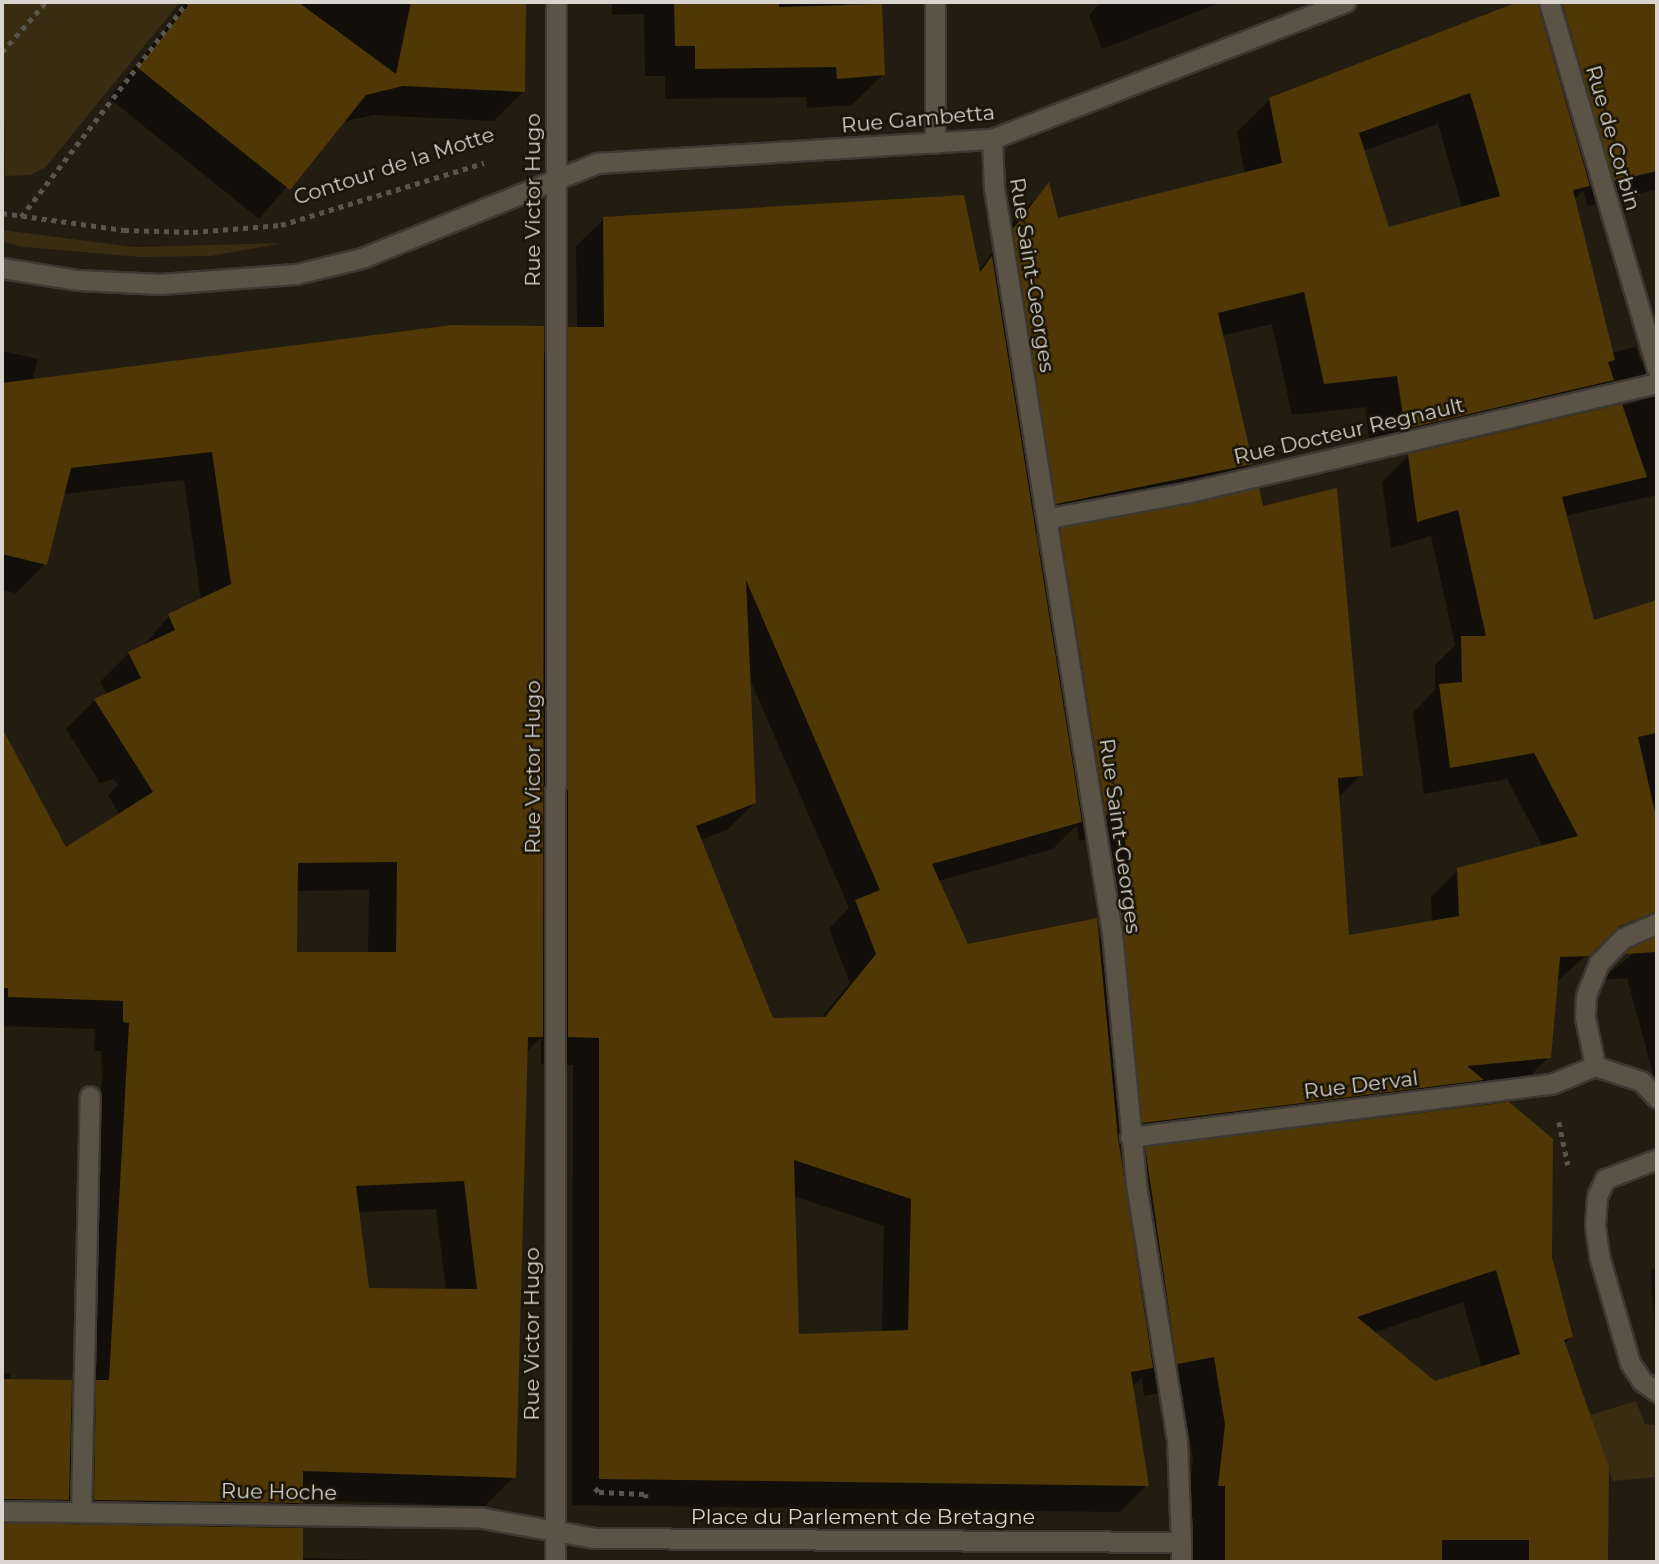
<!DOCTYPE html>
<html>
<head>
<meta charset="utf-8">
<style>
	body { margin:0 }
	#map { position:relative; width:1659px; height:1564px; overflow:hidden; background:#221c11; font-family:Montserrat,sans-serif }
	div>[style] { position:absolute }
	.green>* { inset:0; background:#392c13 }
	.shadow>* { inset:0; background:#0007 }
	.building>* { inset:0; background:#4f3805 }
	.path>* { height:4.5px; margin-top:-2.25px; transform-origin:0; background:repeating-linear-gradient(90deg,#5a554b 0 5px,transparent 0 10px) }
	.roads { filter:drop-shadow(2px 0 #3d3832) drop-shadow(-2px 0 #3d3832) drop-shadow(0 2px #3d3832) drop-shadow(0 -2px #3d3832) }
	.service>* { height:19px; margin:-9.5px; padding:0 9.5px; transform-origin:9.5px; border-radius:9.5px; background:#5a5346 }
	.pedestrian>* { height:19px; margin:-9.5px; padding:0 9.5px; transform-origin:9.5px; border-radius:9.5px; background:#5a5346 }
	.minor>* { height:19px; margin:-9.5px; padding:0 9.5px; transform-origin:9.5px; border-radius:9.5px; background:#5a5346 }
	span { translate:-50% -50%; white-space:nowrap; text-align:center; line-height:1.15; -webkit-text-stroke:5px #191308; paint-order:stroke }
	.street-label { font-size:21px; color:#d9d4cd }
	.frame { position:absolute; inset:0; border:4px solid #d9d4cd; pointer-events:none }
</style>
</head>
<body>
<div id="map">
	<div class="green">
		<div style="clip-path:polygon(2px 2px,180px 2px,45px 168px,30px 175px,5px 176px)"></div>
		<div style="clip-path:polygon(2px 230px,134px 247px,284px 243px,211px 256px,140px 257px,24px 247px,2px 242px)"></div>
		<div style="clip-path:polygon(1636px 1401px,1645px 1424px,1657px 1425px,1657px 1477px,1613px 1481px,1590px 1415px)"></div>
	</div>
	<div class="shadow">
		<div style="clip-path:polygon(187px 2px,524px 2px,524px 91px,494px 121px,373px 115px,342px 122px,259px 219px,109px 98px)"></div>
		<div style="clip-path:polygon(612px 2px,845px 2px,883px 75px,852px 105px,807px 108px,806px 97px,665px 99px,665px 76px,645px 76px,644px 14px,612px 15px)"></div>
		<div style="clip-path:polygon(1101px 2px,1222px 2px,1102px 49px,1089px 15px)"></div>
		<div style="clip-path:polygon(evenodd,1524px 2px,1536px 2px,1535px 7px,1540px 2px,1657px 2px,1657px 189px,1588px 206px,1583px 191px,1574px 200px,1611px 353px,1636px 347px,1641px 362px,1657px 346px,1657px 495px,1565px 516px,1593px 622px,1657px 602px,1657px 1088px,1627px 978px,1601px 980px,1641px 947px,1637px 939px,1624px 938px,1589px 953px,1556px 982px,1549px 1057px,1522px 1084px,1473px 1089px,1455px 1106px,1118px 1149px,1122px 1173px,1146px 1149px,1551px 1258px,1571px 1337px,1564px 1344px,1607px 1468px,1606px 1562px,1193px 1562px,1193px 1518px,1186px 1518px,1193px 1459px,1181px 1389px,1144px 1396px,1142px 1377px,1131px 1388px,1147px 1485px,1120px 1512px,572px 1505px,573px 1065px,541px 1064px,541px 1037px,526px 1052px,514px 1477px,485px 1506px,301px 1500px,275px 1529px,301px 1558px,446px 1562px,2px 1562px,2px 1524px,65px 1525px,66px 1500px,49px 1517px,2px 1518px,2px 1373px,10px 1373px,10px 1381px,69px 1410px,81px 1398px,102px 1075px,101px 1051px,94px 1051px,95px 1029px,2px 1026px,2px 852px,50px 821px,65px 849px,120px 815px,108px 795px,118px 785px,114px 779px,100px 783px,66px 729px,95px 700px,107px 695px,100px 682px,129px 653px,142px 648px,169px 616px,201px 600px,184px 480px,63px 494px,45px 564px,16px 593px,2px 590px,2px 351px,38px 359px,32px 381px,542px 355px,569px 328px,577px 329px,576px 246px,604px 219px,978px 272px,1017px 217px,1048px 186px,1056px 221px,1245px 174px,1237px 132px,1270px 99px,1524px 2px,1438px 124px,1462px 208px,1388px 229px,1363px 151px,1438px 124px,1524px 2px,1272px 324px,1292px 415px,1365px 407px,1372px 461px,1413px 451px,1382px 482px,1391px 548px,1431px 536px,1455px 645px,1435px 665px,1435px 690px,1413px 713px,1424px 794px,1507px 779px,1543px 847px,1458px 870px,1431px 897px,1432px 923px,1347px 937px,1337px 799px,1361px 775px,1262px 508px,1217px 499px,1251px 464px,1221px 336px,1272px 324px,1524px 2px,1637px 379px,1641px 401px,1608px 409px,1637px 379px,1524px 2px,1063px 528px,1038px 553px,1035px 534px,1063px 528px,1524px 2px,749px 677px,849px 908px,829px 929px,850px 983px,820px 1019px,772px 1020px,700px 840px,727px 830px,755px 803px,749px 677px,1524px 2px,1077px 825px,1079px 841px,1094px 837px,1107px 930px,1098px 940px,967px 946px,938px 881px,1053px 849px,1077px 825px,1524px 2px,369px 890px,368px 954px,296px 954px,296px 891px,369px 890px,1524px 2px,793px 1196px,884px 1226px,882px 1333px,797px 1336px,793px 1196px,1524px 2px,436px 1209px,446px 1290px,367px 1289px,358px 1212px,436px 1209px,1524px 2px,1463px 1302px,1482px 1368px,1434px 1383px,1373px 1333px,1463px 1302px)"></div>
		<div style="clip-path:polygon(1657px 1266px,1657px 1360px,1651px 1272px)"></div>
	</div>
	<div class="building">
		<div style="clip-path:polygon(191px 2px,298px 2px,396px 74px,411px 2px,526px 2px,525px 92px,403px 86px,366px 95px,290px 190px,138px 68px)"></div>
		<div style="clip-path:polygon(674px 2px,767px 2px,779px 3px,779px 7px,882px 4px,885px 75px,837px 79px,836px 67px,695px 69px,695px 46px,675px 46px)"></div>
		<div style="clip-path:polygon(evenodd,1518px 2px,1537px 2px,1590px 186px,1573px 190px,1615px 360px,1608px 362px,1614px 380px,1405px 429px,1397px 376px,1324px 384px,1304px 292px,1218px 313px,1253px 464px,1056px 504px,1013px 229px,1049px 182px,1058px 218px,1282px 163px,1269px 98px,1518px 2px,1470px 93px,1500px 196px,1389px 227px,1359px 133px,1470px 93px)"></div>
		<div style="clip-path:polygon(1562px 2px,1657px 2px,1657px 171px,1614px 181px)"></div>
		<div style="clip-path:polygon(evenodd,964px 195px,980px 272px,992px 256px,1082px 822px,932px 864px,968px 944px,1097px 918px,1118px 1138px,1153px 1368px,1131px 1372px,1149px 1486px,599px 1479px,599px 1038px,568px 1037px,568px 327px,604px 327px,603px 217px,964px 195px,746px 580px,880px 890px,855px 900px,876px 954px,825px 1017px,773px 1018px,696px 826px,756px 803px,746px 580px,964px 195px,794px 1160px,911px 1199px,908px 1330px,799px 1334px,794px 1160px)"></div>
		<div style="clip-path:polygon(evenodd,452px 325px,544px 326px,543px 1037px,528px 1037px,516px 1478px,303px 1471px,303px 1503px,94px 1500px,96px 1380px,109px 1380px,129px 1023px,123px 1022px,123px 1001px,8px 997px,8px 988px,2px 988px,2px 728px,66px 847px,153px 792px,94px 699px,141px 678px,128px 652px,175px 630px,168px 614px,231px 584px,212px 452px,71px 468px,47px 565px,2px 554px,2px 383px,452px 325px,397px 862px,396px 952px,297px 952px,298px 863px,397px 862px,452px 325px,464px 1181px,477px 1289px,369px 1288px,356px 1186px,464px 1181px)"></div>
		<div style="clip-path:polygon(1622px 404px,1647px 477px,1562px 497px,1594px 620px,1657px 600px,1657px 733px,1638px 737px,1657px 821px,1657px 911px,1618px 927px,1589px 956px,1560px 957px,1551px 1058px,1467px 1066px,1484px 1080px,1142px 1123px,1121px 913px,1134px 911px,1134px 905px,1121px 811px,1106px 815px,1060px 528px,1259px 488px,1263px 506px,1337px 488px,1363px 776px,1338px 778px,1349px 935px,1459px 916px,1457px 868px,1578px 836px,1534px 753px,1450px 768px,1439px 684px,1462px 682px,1461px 636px,1486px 636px,1458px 510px,1417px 522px,1408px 454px)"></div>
		<div style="clip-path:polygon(1657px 936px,1657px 952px,1625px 954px,1630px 948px)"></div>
		<div style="clip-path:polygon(evenodd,1509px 1102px,1553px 1139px,1552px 1257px,1573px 1337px,1564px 1340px,1609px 1468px,1608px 1562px,1529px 1562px,1529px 1540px,1442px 1540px,1442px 1562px,1225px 1562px,1225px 1486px,1218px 1486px,1225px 1425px,1214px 1357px,1177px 1364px,1145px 1147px,1509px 1102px,1496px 1270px,1520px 1354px,1435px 1381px,1357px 1317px,1496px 1270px)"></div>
		<div style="clip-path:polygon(2px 1379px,72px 1380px,69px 1500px,2px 1499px)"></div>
		<div style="clip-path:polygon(2px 1523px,303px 1528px,303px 1562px,2px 1562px)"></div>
	</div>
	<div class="path">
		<div style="left:2px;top:52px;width:67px;rotate:-48.7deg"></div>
		<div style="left:2px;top:213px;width:123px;rotate:7.9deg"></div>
		<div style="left:124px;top:230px;width:69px;rotate:1.7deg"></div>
		<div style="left:193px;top:232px;width:88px;rotate:-4.5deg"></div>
		<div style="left:281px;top:225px;width:212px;rotate:-17deg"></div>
		<div style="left:21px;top:217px;width:272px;rotate:-52.3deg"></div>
		<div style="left:1559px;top:1122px;width:44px;rotate:78.2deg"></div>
		<div style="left:595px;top:1488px;width:6px;rotate:45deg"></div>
		<div style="left:599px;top:1492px;width:47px;rotate:2.4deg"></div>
		<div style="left:646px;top:1494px;width:4px;rotate:90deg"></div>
	</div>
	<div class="roads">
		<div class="service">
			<div style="left:935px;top:2px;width:141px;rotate:90deg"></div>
			<div style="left:81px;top:1512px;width:416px;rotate:-88.8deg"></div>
		</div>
		<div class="pedestrian">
			<div style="left:992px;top:139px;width:49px;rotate:87.7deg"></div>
			<div style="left:994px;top:188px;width:754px;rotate:81deg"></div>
			<div style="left:1112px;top:933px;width:252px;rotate:84.5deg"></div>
			<div style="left:1136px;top:1184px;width:258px;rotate:80.9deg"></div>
			<div style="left:1177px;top:1439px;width:103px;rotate:87.8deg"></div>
			<div style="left:1049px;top:518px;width:142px;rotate:-10.5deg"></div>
			<div style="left:1189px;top:492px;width:481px;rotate:-13.1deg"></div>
			<div style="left:1130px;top:1137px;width:424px;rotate:-7.2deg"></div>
			<div style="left:1551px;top:1084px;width:48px;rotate:-22.2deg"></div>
			<div style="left:555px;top:1531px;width:31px;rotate:90deg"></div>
		</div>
		<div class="minor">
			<div style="left:1549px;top:2px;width:382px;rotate:73.6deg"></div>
			<div style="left:2px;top:268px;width:77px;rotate:9deg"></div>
			<div style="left:78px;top:280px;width:82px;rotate:2.8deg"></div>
			<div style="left:160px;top:284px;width:136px;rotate:-4.2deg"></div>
			<div style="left:296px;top:274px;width:68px;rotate:-13.6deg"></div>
			<div style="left:362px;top:258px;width:253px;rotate:-22deg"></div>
			<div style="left:597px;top:163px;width:396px;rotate:-3.5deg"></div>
			<div style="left:992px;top:139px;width:379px;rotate:-21.2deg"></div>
			<div style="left:1657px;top:923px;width:37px;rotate:156deg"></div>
			<div style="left:1623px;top:938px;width:35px;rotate:134deg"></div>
			<div style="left:1599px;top:963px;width:35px;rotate:112deg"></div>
			<div style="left:1586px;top:996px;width:21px;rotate:93deg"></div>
			<div style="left:1585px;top:1017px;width:50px;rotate:78.5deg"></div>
			<div style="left:1595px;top:1066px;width:48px;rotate:18.1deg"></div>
			<div style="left:1641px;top:1081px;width:23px;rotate:47deg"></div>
			<div style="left:1657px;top:1159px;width:56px;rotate:159deg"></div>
			<div style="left:1605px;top:1179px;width:19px;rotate:115deg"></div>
			<div style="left:1597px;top:1196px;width:30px;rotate:94deg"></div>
			<div style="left:1595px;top:1226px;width:30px;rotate:82deg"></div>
			<div style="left:1599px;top:1256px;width:111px;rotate:73.8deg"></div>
			<div style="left:1630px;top:1363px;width:22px;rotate:56deg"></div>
			<div style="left:1642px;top:1381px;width:19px;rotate:36deg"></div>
			<div style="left:2px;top:1511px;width:481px;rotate:0.8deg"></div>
			<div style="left:483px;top:1518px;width:113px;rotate:10.2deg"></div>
			<div style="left:594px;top:1538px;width:587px;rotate:0.39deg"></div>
			<div style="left:1181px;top:1542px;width:20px;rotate:90deg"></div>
			<div style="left:555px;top:1531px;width:1529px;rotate:-89.96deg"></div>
		</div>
	</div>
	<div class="street-label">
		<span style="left:918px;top:119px;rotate:-5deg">Rue Gambetta</span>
		<span style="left:1613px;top:138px;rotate:74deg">Rue de Corbin</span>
		<span style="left:394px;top:166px;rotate:-18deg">Contour de la Motte</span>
		<span style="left:533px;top:200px;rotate:-90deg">Rue Victor Hugo</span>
		<span style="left:1032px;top:275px;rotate:81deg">Rue Saint-Georges</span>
		<span style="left:1349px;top:431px;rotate:-13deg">Rue Docteur Regnault</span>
		<span style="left:533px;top:767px;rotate:-90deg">Rue Victor Hugo</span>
		<span style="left:1120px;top:836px;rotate:82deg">Rue Saint-Georges</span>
		<span style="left:1361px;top:1085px;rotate:-7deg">Rue Derval</span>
		<span style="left:532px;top:1334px;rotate:-90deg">Rue Victor Hugo</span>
		<span style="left:279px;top:1492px;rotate:1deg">Rue Hoche</span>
		<span style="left:863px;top:1517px">Place du Parlement de Bretagne</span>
	</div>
	<div class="frame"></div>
</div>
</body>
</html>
